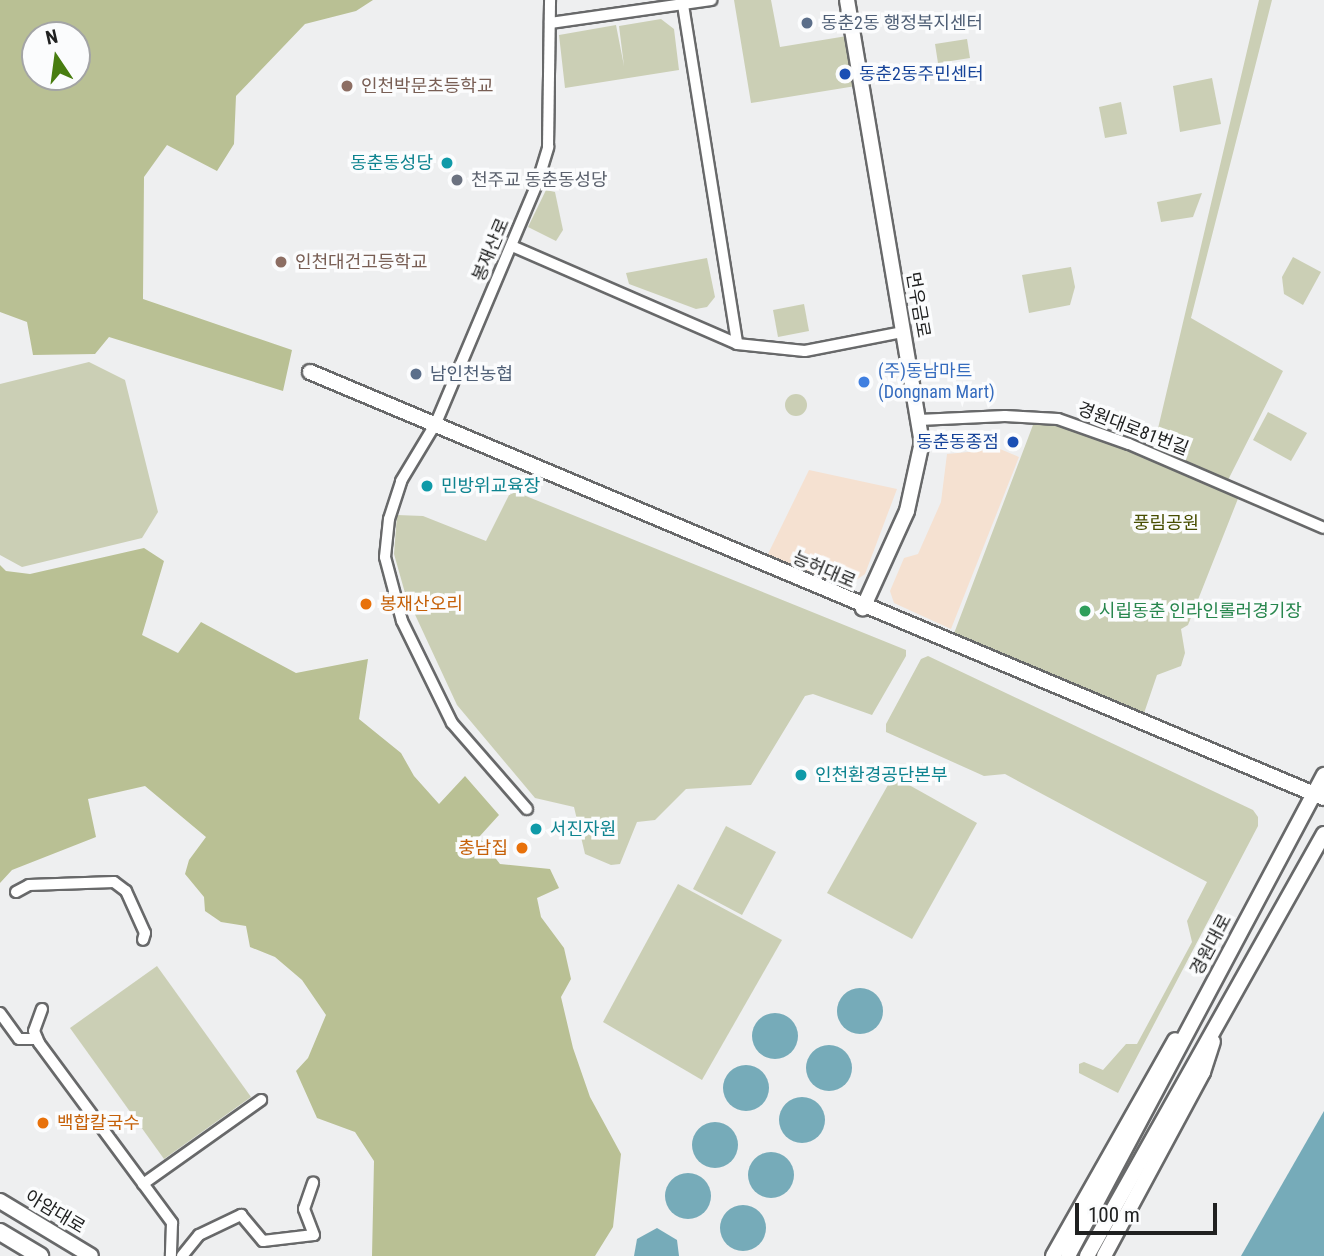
<!DOCTYPE html>
<html>
<head>
<meta charset="utf-8">
<style>
	body { margin:0 }
	#map { position:relative; width:1324px; height:1256px; overflow:hidden; background:#eeeff0; font-family:"Roboto Condensed","Noto Sans KR",sans-serif }
	div>[style] { position:absolute }
	.industrial>* { inset:0; background:#f5e1d1 }
	.green>* { inset:0; background:#cbcfb5 }
	.round { border-radius:50% }
	.forest>* { inset:0; background:#b9c094 }
	.water>* { inset:0; background:#76abb9 }
	.roads { filter:drop-shadow(2px 0 #68696a) drop-shadow(-2px 0 #68696a) drop-shadow(0 2px #68696a) drop-shadow(0 -2px #68696a) }
	.minor>* { height:10px; margin:-5px; padding:0 5px; transform-origin:5px; border-radius:5px; background:#fff }
	.major>* { height:14px; margin:-7px; padding:0 7px; transform-origin:7px; border-radius:7px; background:#fff }
	.highway>* { height:16px; margin:-8px; padding:0 8px; transform-origin:8px; border-radius:8px; background:#fff }
	.dots>* { width:19px; height:19px; translate:-50% -50%; box-sizing:border-box; border:4px solid #fbfcfd; border-radius:50% }
	span { translate:-50% -50%; white-space:nowrap; text-align:center; line-height:1.15; -webkit-text-stroke:7px #fbfcfd; paint-order:stroke }
	.service-label { font-size:18px; color:#4e5e75 }
	.left { translate:0 -50%; text-align:left }
	.transit-label { font-size:18px; color:#164399 }
	.right { translate:-100% -50%; text-align:right }
	.education-label { font-size:18px; color:#785e54 }
	.culture-label { font-size:18px; color:#0d838f }
	.worship-label { font-size:18px; color:#5b616d }
	.street-label { font-size:18px; color:#202121 }
	.shop-label { font-size:18px; color:#366cbe }
	.park-label { font-size:18px; color:#474d01 }
	.food-label { font-size:18px; color:#c56008 }
	.leisure-label { font-size:18px; color:#27864d }
	.north { position:absolute; left:21px; top:21px; width:70px; height:70px; box-sizing:border-box; background:#fbfcfd; border:2px solid #a3a4a5; border-radius:50%; rotate:347deg; font-size:19px; font-weight:700; line-height:28px; text-align:center; color:#202121 }
	.north::after { content:''; display:block; margin:auto; width:24px; height:32px; background:#487d10; clip-path:polygon(50% 0,100% 100%,50% 72%,0 100%) }
	.scale { position:absolute; left:1075px; top:1203px; width:142px; height:32px; box-sizing:border-box; border:4px solid #202121; border-top:0; padding-left:9px; font-size:21px; line-height:24px; white-space:nowrap; color:#202121; -webkit-text-stroke:5px #fbfcfd; paint-order:stroke }
</style>
</head>
<body>
<div id="map">
	<div class="industrial">
		<div style="clip-path:polygon(1000px 449px,1019px 457px,951px 629px,894px 603px,890px 591px,904px 558px,918px 554px,941px 502px,947px 454px)"></div>
		<div style="clip-path:polygon(809px 470px,897px 489px,865px 574px,849px 585px,837px 588px,766px 558px)"></div>
	</div>
	<div class="green">
		<div style="clip-path:polygon(734px 0,771px 0,780px 47px,853px 35px,862px 85px,751px 103px)"></div>
		<div style="clip-path:polygon(1259px 0,1272px 0,1191px 318px,1283px 371px,1226px 484px,1241px 491px,1188px 625px,1181px 629px,1185px 653px,1181px 666px,1157px 675px,1141px 722px,950px 644px,1036px 417px,1152px 454px)"></div>
		<div style="clip-path:polygon(661px 19px,674px 29px,679px 70px,565px 88px,559px 35px,616px 25px,624px 66px,619px 26px)"></div>
		<div style="clip-path:polygon(967px 39px,970px 58px,938px 63px,935px 44px)"></div>
		<div style="clip-path:polygon(1212px 78px,1221px 124px,1180px 132px,1173px 86px)"></div>
		<div style="clip-path:polygon(1121px 102px,1127px 134px,1105px 138px,1099px 107px)"></div>
		<div style="clip-path:polygon(546px 190px,555px 192px,563px 230px,556px 241px,528px 227px)"></div>
		<div style="clip-path:polygon(1202px 193px,1193px 217px,1161px 222px,1157px 202px)"></div>
		<div style="clip-path:polygon(1293px 257px,1321px 272px,1303px 305px,1284px 294px,1282px 277px)"></div>
		<div style="clip-path:polygon(707px 258px,715px 297px,707px 307px,696px 309px,629px 284px,626px 273px)"></div>
		<div style="clip-path:polygon(1071px 267px,1075px 287px,1070px 305px,1029px 313px,1022px 275px)"></div>
		<div style="clip-path:polygon(804px 304px,809px 331px,778px 337px,773px 310px)"></div>
		<div style="clip-path:polygon(89px 362px,125px 380px,158px 512px,142px 538px,22px 567px,0 555px,0 384px)"></div>
		<div class="round" style="left:785px;top:394px;width:22px;height:22px"></div>
		<div style="clip-path:polygon(1268px 412px,1307px 433px,1291px 461px,1253px 440px)"></div>
		<div style="clip-path:polygon(516px 492px,906px 650px,906px 656px,872px 715px,813px 694px,805px 696px,751px 785px,686px 789px,655px 820px,637px 822px,620px 864px,611px 865px,585px 854px,574px 807px,535px 798px,457px 705px,405px 593px,394px 554px,397px 515px,423px 516px,486px 541px,509px 495px)"></div>
		<div style="clip-path:polygon(928px 656px,1253px 810px,1258px 817px,1258px 826px,1118px 1093px,1079px 1073px,1079px 1064px,1084px 1062px,1103px 1070px,1126px 1044px,1137px 1044px,1192px 942px,1187px 921px,1207px 882px,1005px 774px,984px 776px,886px 732px,886px 724px,921px 659px)"></div>
		<div style="clip-path:polygon(893px 776px,977px 823px,912px 939px,827px 893px)"></div>
		<div style="clip-path:polygon(726px 826px,776px 852px,742px 915px,693px 889px)"></div>
		<div style="clip-path:polygon(678px 884px,782px 940px,702px 1080px,603px 1022px)"></div>
		<div style="clip-path:polygon(157px 966px,251px 1097px,164px 1159px,70px 1028px)"></div>
	</div>
	<div class="forest">
		<div style="clip-path:polygon(evenodd,0 0,373px 0,356px 11px,305px 24px,236px 96px,234px 144px,217px 171px,167px 145px,144px 177px,143px 299px,292px 350px,283px 391px,109px 337px,95px 354px,33px 355px,27px 322px,0 312px,0 0,77px 35px,77px 77px,35px 77px,35px 35px,77px 35px)"></div>
		<div style="clip-path:polygon(144px 548px,164px 561px,142px 635px,178px 653px,201px 622px,296px 673px,368px 659px,359px 719px,401px 753px,414px 776px,439px 804px,465px 776px,499px 815px,479px 837px,500px 864px,550px 869px,559px 888px,537px 898px,541px 917px,564px 948px,571px 979px,561px 997px,573px 1048px,590px 1097px,621px 1154px,613px 1227px,595px 1256px,372px 1256px,374px 1161px,355px 1132px,317px 1118px,296px 1071px,308px 1058px,326px 1015px,302px 980px,275px 957px,250px 947px,246px 926px,221px 922px,205px 911px,204px 897px,185px 874px,189px 860px,206px 837px,145px 786px,88px 799px,96px 837px,12px 870px,0 883px,0 565px,6px 571px,30px 574px)"></div>
	</div>
	<div class="water">
		<div class="round" style="left:837px;top:988px;width:46px;height:46px"></div>
		<div class="round" style="left:752px;top:1013px;width:46px;height:46px"></div>
		<div class="round" style="left:806px;top:1045px;width:46px;height:46px"></div>
		<div class="round" style="left:723px;top:1065px;width:46px;height:46px"></div>
		<div class="round" style="left:779px;top:1097px;width:46px;height:46px"></div>
		<div style="clip-path:polygon(1324px 1111px,1324px 1256px,1241px 1256px)"></div>
		<div class="round" style="left:692px;top:1122px;width:46px;height:46px"></div>
		<div class="round" style="left:748px;top:1152px;width:46px;height:46px"></div>
		<div class="round" style="left:665px;top:1173px;width:46px;height:46px"></div>
		<div class="round" style="left:720px;top:1205px;width:46px;height:46px"></div>
		<div style="clip-path:polygon(657px 1228px,677px 1240px,679px 1256px,634px 1256px,637px 1239px)"></div>
	</div>
	<div class="roads">
		<div class="minor">
			<div style="left:683px;top:5px;width:343px;rotate:80.9deg"></div>
			<div style="left:550px;top:23px;width:163px;rotate:-8.1deg"></div>
			<div style="left:512px;top:246px;width:245px;rotate:23.5deg"></div>
			<div style="left:737px;top:344px;width:68px;rotate:5.9deg"></div>
			<div style="left:805px;top:351px;width:100px;rotate:-11deg"></div>
			<div style="left:919px;top:420px;width:86px;rotate:-2.7deg"></div>
			<div style="left:1005px;top:416px;width:53px;rotate:3.2deg"></div>
			<div style="left:1058px;top:419px;width:75px;rotate:19.4deg"></div>
			<div style="left:1129px;top:444px;width:212px;rotate:23.3deg"></div>
			<div style="left:527px;top:809px;width:114px;rotate:-131.1deg"></div>
			<div style="left:452px;top:723px;width:114px;rotate:-116.1deg"></div>
			<div style="left:402px;top:621px;width:66px;rotate:-104.9deg"></div>
			<div style="left:385px;top:557px;width:38px;rotate:-84deg"></div>
			<div style="left:389px;top:519px;width:40px;rotate:-72deg"></div>
			<div style="left:401px;top:481px;width:68px;rotate:-58.9deg"></div>
			<div style="left:436px;top:423px;width:259px;rotate:-67.1deg"></div>
			<div style="left:537px;top:184px;width:39px;rotate:-73deg"></div>
			<div style="left:548px;top:147px;width:147px;rotate:-89.2deg"></div>
			<div style="left:16px;top:892px;width:15px;rotate:-28deg"></div>
			<div style="left:29px;top:885px;width:85px;rotate:-2deg"></div>
			<div style="left:114px;top:882px;width:15px;rotate:37deg"></div>
			<div style="left:126px;top:891px;width:46px;rotate:65.7deg"></div>
			<div style="left:145px;top:933px;width:7px;rotate:106deg"></div>
			<div style="left:42px;top:1009px;width:23px;rotate:110deg"></div>
			<div style="left:34px;top:1031px;width:13px;rotate:67deg"></div>
			<div style="left:39px;top:1043px;width:224px;rotate:53.5deg"></div>
			<div style="left:172px;top:1223px;width:33px;rotate:92deg"></div>
			<div style="left:0;top:1013px;width:32px;rotate:54deg"></div>
			<div style="left:19px;top:1039px;width:18px"></div>
			<div style="left:143px;top:1184px;width:145px;rotate:-35.4deg"></div>
			<div style="left:182px;top:1256px;width:27px;rotate:-51deg"></div>
			<div style="left:199px;top:1235px;width:47px;rotate:-25.5deg"></div>
			<div style="left:241px;top:1215px;width:34px;rotate:50deg"></div>
			<div style="left:263px;top:1241px;width:51px;rotate:-6.7deg"></div>
			<div style="left:314px;top:1235px;width:28px;rotate:-111deg"></div>
			<div style="left:304px;top:1209px;width:28px;rotate:-71deg"></div>
		</div>
		<div class="major">
			<div style="left:847px;top:0;width:448px;rotate:80.4deg"></div>
			<div style="left:922px;top:442px;width:71px;rotate:102.3deg"></div>
			<div style="left:907px;top:511px;width:107px;rotate:114.4deg"></div>
			<div style="left:310px;top:372px;width:1100px;rotate:22.79deg"></div>
			<div style="left:0;top:1201px;width:106px;rotate:31.1deg"></div>
			<div style="left:1053px;top:1256px;width:248px;rotate:-60.5deg"></div>
			<div style="left:1068px;top:1256px;width:545px;rotate:-61.98deg"></div>
			<div style="left:1087px;top:1256px;width:484px;rotate:-60.7deg"></div>
			<div style="left:1104px;top:1256px;width:209px;rotate:-61.7deg"></div>
			<div style="left:1203px;top:1072px;width:32px;rotate:-72deg"></div>
		</div>
		<div class="highway">
			<div style="left:0;top:1232px;width:47px;rotate:31deg"></div>
		</div>
	</div>
	<div class="dots">
		<div style="left:807px;top:23px;background:#5c6f8a"></div>
		<div style="left:845px;top:74px;background:#1a4fb4"></div>
		<div style="left:347px;top:86px;background:#8d6e63"></div>
		<div style="left:447px;top:163px;background:#0f9aa8"></div>
		<div style="left:457px;top:180px;background:#6b7280"></div>
		<div style="left:281px;top:262px;background:#8d6e63"></div>
		<div style="left:416px;top:374px;background:#5c6f8a"></div>
		<div style="left:864px;top:382px;background:#3f7fe0"></div>
		<div style="left:1013px;top:442px;background:#1a4fb4"></div>
		<div style="left:427px;top:486px;background:#0f9aa8"></div>
		<div style="left:366px;top:604px;background:#e8710a"></div>
		<div style="left:1085px;top:611px;background:#2e9e5b"></div>
		<div style="left:801px;top:775px;background:#0f9aa8"></div>
		<div style="left:536px;top:829px;background:#0f9aa8"></div>
		<div style="left:522px;top:848px;background:#e8710a"></div>
		<div style="left:43px;top:1123px;background:#e8710a"></div>
	</div>
	<div class="service-label">
		<span class="left" style="left:821px;top:23px">동춘2동 행정복지센터</span>
		<span class="left" style="left:430px;top:374px">남인천농협</span>
	</div>
	<div class="transit-label">
		<span class="left" style="left:859px;top:74px">동춘2동주민센터</span>
		<span class="right" style="left:999px;top:442px">동춘동종점</span>
	</div>
	<div class="education-label">
		<span class="left" style="left:361px;top:86px">인천박문초등학교</span>
		<span class="left" style="left:295px;top:262px">인천대건고등학교</span>
	</div>
	<div class="culture-label">
		<span class="right" style="left:433px;top:163px">동춘동성당</span>
		<span class="left" style="left:441px;top:486px">민방위교육장</span>
		<span class="left" style="left:815px;top:775px">인천환경공단본부</span>
		<span class="left" style="left:550px;top:829px">서진자원</span>
	</div>
	<div class="worship-label">
		<span class="left" style="left:471px;top:180px">천주교 동춘동성당</span>
	</div>
	<div class="street-label">
		<span style="left:491px;top:250px;rotate:-67deg">봉재산로</span>
		<span style="left:918px;top:305px;rotate:80deg">먼우금로</span>
		<span style="left:1133px;top:429px;rotate:21deg">경원대로81번길</span>
		<span style="left:824px;top:570px;rotate:23deg">능허대로</span>
		<span style="left:1211px;top:945px;rotate:-62deg">경원대로</span>
		<span style="left:55px;top:1212px;rotate:31deg">아암대로</span>
	</div>
	<div class="shop-label">
		<span class="left" style="left:878px;top:382px">(주)동남마트<br>(Dongnam Mart)</span>
	</div>
	<div class="park-label">
		<span style="left:1166px;top:523px">풍림공원</span>
	</div>
	<div class="food-label">
		<span class="left" style="left:380px;top:604px">봉재산오리</span>
		<span class="right" style="left:508px;top:848px">충남집</span>
		<span class="left" style="left:57px;top:1123px">백합칼국수</span>
	</div>
	<div class="leisure-label">
		<span class="left" style="left:1099px;top:611px">시립동춘 인라인롤러경기장</span>
	</div>
	<div class="north">N</div>
	<div class="scale">100 m</div>
</div>
</body>
</html>
